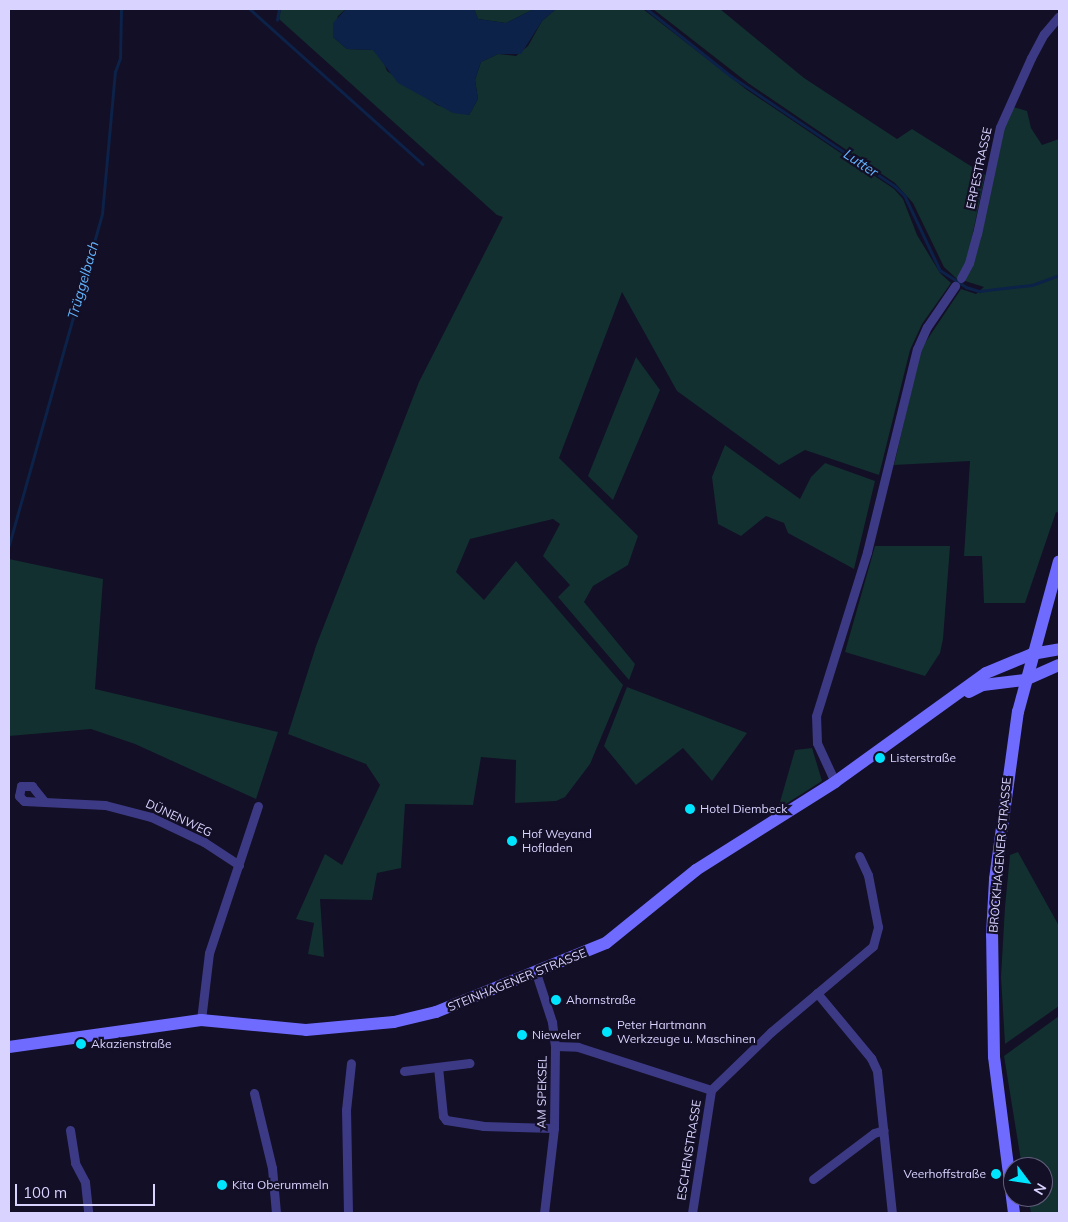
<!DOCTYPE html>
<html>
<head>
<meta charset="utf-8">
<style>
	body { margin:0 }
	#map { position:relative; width:1068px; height:1222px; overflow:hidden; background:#130f26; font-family:Mulish,sans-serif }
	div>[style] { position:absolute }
	.green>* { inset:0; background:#12302f }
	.water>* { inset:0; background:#0c2248 }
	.stream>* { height:2.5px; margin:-1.25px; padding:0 1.25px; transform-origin:1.25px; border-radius:1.25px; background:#0c2248 }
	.street>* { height:9px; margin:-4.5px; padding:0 4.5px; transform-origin:4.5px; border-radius:4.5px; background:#3d3a85 }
	.secondary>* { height:12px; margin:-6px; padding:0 6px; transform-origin:6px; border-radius:6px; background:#6f6bff }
	.dots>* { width:14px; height:14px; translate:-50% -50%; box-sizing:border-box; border:2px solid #130f26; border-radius:50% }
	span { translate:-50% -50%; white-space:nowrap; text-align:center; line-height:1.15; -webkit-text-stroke:4.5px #130f26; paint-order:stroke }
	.street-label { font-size:12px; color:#d9d4ff }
	.poi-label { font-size:12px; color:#d9d4ff }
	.left { translate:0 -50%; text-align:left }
	.right { translate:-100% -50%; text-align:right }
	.water-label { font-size:14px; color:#62b6ff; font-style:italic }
	.frame { position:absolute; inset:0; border:10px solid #d9d4ff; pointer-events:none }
	.north { position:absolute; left:1003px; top:1157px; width:50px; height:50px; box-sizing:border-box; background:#130f26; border:1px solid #625e7d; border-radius:50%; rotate:121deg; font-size:14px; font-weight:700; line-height:20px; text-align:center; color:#d9d4ff }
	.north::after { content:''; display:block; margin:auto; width:18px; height:22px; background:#00e5ff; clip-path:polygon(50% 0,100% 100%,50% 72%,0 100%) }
	.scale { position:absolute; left:15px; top:1184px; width:140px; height:22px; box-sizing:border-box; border:2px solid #d9d4ff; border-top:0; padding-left:6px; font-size:15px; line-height:18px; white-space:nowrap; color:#d9d4ff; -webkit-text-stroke:4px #130f26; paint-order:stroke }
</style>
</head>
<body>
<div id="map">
	<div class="green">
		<div style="clip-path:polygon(281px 9px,346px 9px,338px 16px,333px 37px,347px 49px,373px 50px,381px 56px,387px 71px,437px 105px,469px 115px,478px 99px,475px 80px,481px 62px,498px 54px,516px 56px,528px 46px,542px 21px,556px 9px,643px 9px,747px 90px,894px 189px,903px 199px,917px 235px,940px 273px,951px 283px,922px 324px,910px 350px,879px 475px,805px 450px,779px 465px,677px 391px,622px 292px,559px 458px,638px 536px,628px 565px,593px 586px,584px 602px,635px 664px,629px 680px,558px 597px,570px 585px,543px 556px,560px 524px,553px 519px,470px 539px,456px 572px,484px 600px,516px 561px,623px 685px,590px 764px,565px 797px,556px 801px,515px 803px,516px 760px,481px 757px,473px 805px,405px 804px,401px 868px,377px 873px,372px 900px,320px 899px,324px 957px,308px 954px,314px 923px,296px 919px,325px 854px,342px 865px,380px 785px,366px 764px,288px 734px,316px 646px,419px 382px,503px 217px,497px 215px,279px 19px)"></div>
		<div style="clip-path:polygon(474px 9px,534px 9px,506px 23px,478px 19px)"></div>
		<div style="clip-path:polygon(653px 9px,720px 9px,804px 78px,897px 139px,912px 129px,985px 175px,967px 261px,957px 279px,944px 267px,913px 203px,895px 183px,748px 83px)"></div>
		<div style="clip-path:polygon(1013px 107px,1027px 111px,1031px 128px,1042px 145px,1059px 139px,1059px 513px,1056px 512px,1025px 603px,984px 603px,982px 556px,964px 556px,970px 461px,894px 465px,921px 349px,961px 289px,976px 294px,984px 287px,965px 281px,981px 236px,1004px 128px)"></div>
		<div style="clip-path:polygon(636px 357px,660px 390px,613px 500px,588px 476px)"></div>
		<div style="clip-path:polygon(725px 445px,800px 499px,811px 477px,825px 463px,875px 481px,854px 569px,788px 533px,784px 523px,766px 516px,741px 536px,718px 524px,712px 477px)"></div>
		<div style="clip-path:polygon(875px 546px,950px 546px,943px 639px,940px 653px,925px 676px,845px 652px)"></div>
		<div style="clip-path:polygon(9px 559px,103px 579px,95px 689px,278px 732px,256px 799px,135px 744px,91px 729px,9px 736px)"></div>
		<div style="clip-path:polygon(627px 687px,747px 733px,712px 781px,683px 748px,636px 785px,604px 746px)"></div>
		<div style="clip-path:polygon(812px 748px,822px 781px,778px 809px,795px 750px)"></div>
		<div style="clip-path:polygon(1018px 852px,1059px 926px,1059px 1006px,1005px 1044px,1001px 977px,1005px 907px,1010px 855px)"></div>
		<div style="clip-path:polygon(1059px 1016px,1059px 1213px,1031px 1213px,1028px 1197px,1043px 1197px,1043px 1167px,1022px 1167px,1004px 1056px)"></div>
	</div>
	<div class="water">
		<div style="clip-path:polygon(346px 9px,474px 9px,478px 19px,506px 23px,534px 9px,556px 9px,542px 21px,521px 54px,498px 54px,481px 62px,475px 80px,478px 99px,469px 115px,453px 113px,398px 83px,373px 50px,347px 49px,333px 37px,333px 23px)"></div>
	</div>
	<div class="stream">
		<div style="left:250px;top:9px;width:232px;rotate:41.9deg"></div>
		<div style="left:647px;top:9px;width:107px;rotate:38.6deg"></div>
		<div style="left:731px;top:76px;width:197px;rotate:33.9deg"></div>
		<div style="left:895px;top:186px;width:14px;rotate:45deg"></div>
		<div style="left:905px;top:196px;width:82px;rotate:64.7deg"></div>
		<div style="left:940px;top:270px;width:31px;rotate:33deg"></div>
		<div style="left:966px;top:287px;width:14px;rotate:17deg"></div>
		<div style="left:979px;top:291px;width:53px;rotate:-6.5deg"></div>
		<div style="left:1032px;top:285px;width:29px;rotate:-20deg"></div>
		<div style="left:277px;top:20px;width:11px;rotate:-80deg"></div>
		<div style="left:9px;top:545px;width:344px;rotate:-74.3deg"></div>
		<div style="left:102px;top:214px;width:143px;rotate:-84.8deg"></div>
		<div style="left:115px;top:72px;width:15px;rotate:-70deg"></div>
		<div style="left:120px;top:58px;width:49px;rotate:-88.8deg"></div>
	</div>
	<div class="street">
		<div style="left:961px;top:278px;width:17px;rotate:-62deg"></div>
		<div style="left:969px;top:263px;width:30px;rotate:-75deg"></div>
		<div style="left:977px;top:234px;width:109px;rotate:-77.9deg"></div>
		<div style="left:1000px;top:127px;width:76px;rotate:-65.8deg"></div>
		<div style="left:1031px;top:58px;width:27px;rotate:-62deg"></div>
		<div style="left:1044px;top:34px;width:23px;rotate:-50deg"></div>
		<div style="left:835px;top:782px;width:43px;rotate:-114.8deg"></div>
		<div style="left:817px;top:743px;width:27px;rotate:-92deg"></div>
		<div style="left:816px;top:716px;width:172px;rotate:-72.7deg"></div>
		<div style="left:867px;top:552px;width:209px;rotate:-76.2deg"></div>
		<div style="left:917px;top:349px;width:24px;rotate:-66deg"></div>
		<div style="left:927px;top:327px;width:50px;rotate:-55.7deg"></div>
		<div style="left:44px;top:801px;width:19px;rotate:-129deg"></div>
		<div style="left:32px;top:786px;width:11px;rotate:180deg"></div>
		<div style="left:21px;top:786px;width:10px;rotate:101deg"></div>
		<div style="left:19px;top:796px;width:7px;rotate:45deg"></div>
		<div style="left:24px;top:801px;width:81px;rotate:2.8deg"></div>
		<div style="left:105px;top:805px;width:48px;rotate:14.6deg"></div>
		<div style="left:151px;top:817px;width:59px;rotate:25.3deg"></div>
		<div style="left:204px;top:842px;width:42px;rotate:33.3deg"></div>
		<div style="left:536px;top:973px;width:52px;rotate:71.9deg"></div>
		<div style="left:552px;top:1022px;width:24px;rotate:83deg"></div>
		<div style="left:555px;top:1046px;width:82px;rotate:90.7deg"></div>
		<div style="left:554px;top:1128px;width:86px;rotate:96.7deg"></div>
		<div style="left:817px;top:993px;width:85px;rotate:50.3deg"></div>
		<div style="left:871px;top:1058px;width:14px;rotate:65deg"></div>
		<div style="left:877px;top:1071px;width:143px;rotate:84deg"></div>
		<div style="left:201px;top:1020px;width:67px;rotate:-83.2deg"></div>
		<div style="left:209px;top:953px;width:155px;rotate:-71.6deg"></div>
		<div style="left:555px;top:1046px;width:23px;rotate:2deg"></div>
		<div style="left:578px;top:1047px;width:140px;rotate:17.9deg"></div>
		<div style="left:438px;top:1067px;width:49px;rotate:84.2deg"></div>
		<div style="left:443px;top:1116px;width:5px;rotate:53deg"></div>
		<div style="left:446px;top:1120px;width:37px;rotate:9deg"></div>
		<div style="left:483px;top:1126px;width:71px;rotate:1.6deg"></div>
		<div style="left:404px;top:1071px;width:66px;rotate:-6.9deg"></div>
		<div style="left:711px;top:1090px;width:83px;rotate:-44deg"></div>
		<div style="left:771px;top:1032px;width:133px;rotate:-40.1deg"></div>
		<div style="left:873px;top:946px;width:20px;rotate:-75deg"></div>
		<div style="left:878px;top:927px;width:53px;rotate:-100.9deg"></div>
		<div style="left:868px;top:875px;width:21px;rotate:-115deg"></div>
		<div style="left:254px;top:1093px;width:77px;rotate:76.5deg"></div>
		<div style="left:272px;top:1168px;width:45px;rotate:84.9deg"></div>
		<div style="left:70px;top:1130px;width:33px;rotate:81deg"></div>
		<div style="left:75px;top:1163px;width:21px;rotate:62deg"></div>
		<div style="left:85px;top:1182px;width:31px;rotate:84deg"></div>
		<div style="left:813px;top:1179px;width:76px;rotate:-37deg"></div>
		<div style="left:874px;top:1133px;width:10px;rotate:-17deg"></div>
		<div style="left:348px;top:1213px;width:103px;rotate:-91.1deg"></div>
		<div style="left:346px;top:1110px;width:47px;rotate:-83.9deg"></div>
		<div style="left:692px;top:1213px;width:124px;rotate:-81.2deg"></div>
	</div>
	<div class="secondary">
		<div style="left:969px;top:692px;width:16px;rotate:-27deg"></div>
		<div style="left:983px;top:685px;width:42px;rotate:-6.8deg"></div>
		<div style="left:1025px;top:680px;width:37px;rotate:-24deg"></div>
		<div style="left:9px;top:1047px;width:194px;rotate:-8deg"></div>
		<div style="left:201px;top:1020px;width:105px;rotate:5.4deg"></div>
		<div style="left:306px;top:1030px;width:88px;rotate:-5.2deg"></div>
		<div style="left:394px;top:1022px;width:43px;rotate:-13.4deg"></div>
		<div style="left:436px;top:1012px;width:183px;rotate:-22.1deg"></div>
		<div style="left:606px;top:943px;width:116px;rotate:-39deg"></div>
		<div style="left:696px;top:870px;width:165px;rotate:-32.3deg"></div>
		<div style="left:835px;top:782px;width:186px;rotate:-35.8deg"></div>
		<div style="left:986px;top:673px;width:50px;rotate:-22.4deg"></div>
		<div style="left:1032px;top:654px;width:27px;rotate:-10deg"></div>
		<div style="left:1014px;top:1213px;width:157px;rotate:-97.3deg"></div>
		<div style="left:994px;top:1057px;width:122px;rotate:-90.9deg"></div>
		<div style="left:992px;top:935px;width:56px;rotate:-86.9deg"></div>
		<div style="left:995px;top:879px;width:169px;rotate:-82.2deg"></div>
		<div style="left:1018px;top:712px;width:156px;rotate:-74.8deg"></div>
	</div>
	<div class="dots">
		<div style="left:880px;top:758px;background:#00e5ff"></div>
		<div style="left:690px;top:809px;background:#00e5ff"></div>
		<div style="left:512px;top:841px;background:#00e5ff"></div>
		<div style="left:556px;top:1000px;background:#00e5ff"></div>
		<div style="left:607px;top:1032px;background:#00e5ff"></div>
		<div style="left:522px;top:1035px;background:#00e5ff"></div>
		<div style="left:81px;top:1044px;background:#00e5ff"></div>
		<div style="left:996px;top:1174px;background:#00e5ff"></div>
		<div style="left:222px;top:1185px;background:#00e5ff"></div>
	</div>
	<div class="street-label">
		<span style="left:979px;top:168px;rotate:-78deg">ERPESTRASSE</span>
		<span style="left:179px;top:818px;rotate:25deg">DÜNENWEG</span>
		<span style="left:1000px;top:855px;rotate:-85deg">BROCKHAGENER STRASSE</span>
		<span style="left:517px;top:980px;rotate:-22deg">STEINHAGENER STRASSE</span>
		<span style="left:542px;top:1092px;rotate:-89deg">AM SPEKSEL</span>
		<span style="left:689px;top:1150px;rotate:-81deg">ESCHENSTRASSE</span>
	</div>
	<div class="poi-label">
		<span class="left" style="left:890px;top:758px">Listerstraße</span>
		<span class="left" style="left:700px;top:809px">Hotel Diembeck</span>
		<span class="left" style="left:522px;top:841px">Hof Weyand<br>Hofladen</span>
		<span class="left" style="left:566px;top:1000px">Ahornstraße</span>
		<span class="left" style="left:617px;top:1032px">Peter Hartmann<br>Werkzeuge u. Maschinen</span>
		<span class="left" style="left:532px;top:1035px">Nieweler</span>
		<span class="left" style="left:91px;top:1044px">Akazienstraße</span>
		<span class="right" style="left:986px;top:1174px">Veerhoffstraße</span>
		<span class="left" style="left:232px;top:1185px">Kita Oberummeln</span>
	</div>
	<div class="water-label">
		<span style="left:861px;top:163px;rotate:34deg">Lutter</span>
		<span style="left:83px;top:280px;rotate:-74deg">Trüggelbach</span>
	</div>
	<div class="frame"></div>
	<div class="north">N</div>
	<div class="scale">100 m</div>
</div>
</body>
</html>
